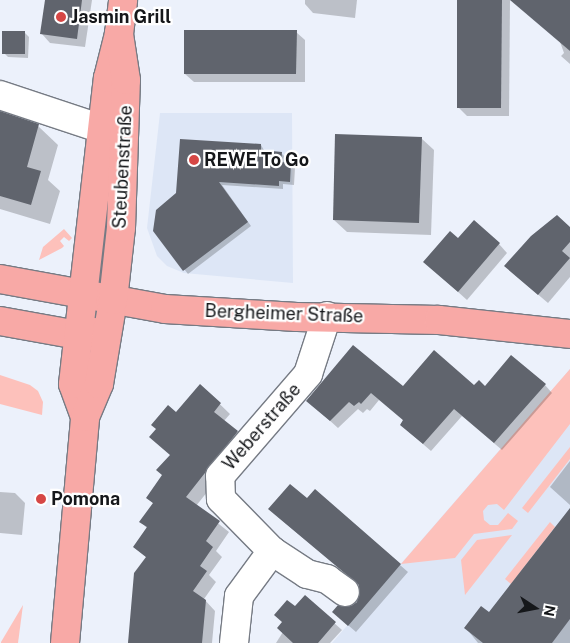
<!DOCTYPE html>
<html>
<head>
<meta charset="utf-8">
<style>
	body { margin:0 }
	#map { position:relative; width:570px; height:643px; overflow:hidden; background:#ecf1fb; font-family:"Public Sans",sans-serif }
	div>[style] { position:absolute }
	.built>* { inset:0; background:#dde6f6 }
	.green>* { inset:0; background:#fdc1bb }
	.shadow>* { inset:0; background:#0003 }
	.building>* { inset:0; background:#60646d }
	.roads { filter:drop-shadow(1px 0 #767b84) drop-shadow(-1px 0 #767b84) drop-shadow(0 1px #767b84) drop-shadow(0 -1px #767b84) }
	.minor>* { height:28px; margin:-14px; padding:0 14px; transform-origin:14px; border-radius:14px; background:#fff }
	.major>* { height:28px; margin:-14px; padding:0 14px; transform-origin:14px; border-radius:14px; background:#f8a9a6 }
	.dots>* { width:14px; height:14px; translate:-50% -50%; box-sizing:border-box; border:2px solid #fff; border-radius:50% }
	span { translate:-50% -50%; white-space:nowrap; text-align:center; line-height:1.15; -webkit-text-stroke:4.5px #fff; paint-order:stroke }
	.poi-label { font-size:18px; color:#15171a; font-weight:700 }
	.left { translate:0 -50%; text-align:left }
	.street-label { font-size:18px; color:#15171a }
	.north { position:absolute; left:510px; top:583px; width:50px; height:50px; -webkit-text-stroke:4px #fff; paint-order:stroke; rotate:101deg; font-size:14px; font-weight:700; line-height:20px; text-align:center; color:#15171a }
	.north::after { content:''; display:block; margin:auto; width:18px; height:22px; background:#15171a; clip-path:polygon(50% 0,100% 100%,50% 72%,0 100%) }
</style>
</head>
<body>
<div id="map">
	<div class="built">
		<div style="clip-path:polygon(160px 113px,292px 113px,293px 283px,184px 273px,167px 266px,157px 256px,147px 228px)"></div>
		<div style="clip-path:polygon(570px 369px,570px 643px,332px 643px)"></div>
	</div>
	<div class="green">
		<div style="clip-path:polygon(64px 229px,72px 238px,69px 241px,64px 237px,60px 241px,64px 246px,62px 248px,39px 260px,43px 247px)"></div>
		<div style="clip-path:polygon(570px 369px,570px 424px,504px 510px,497px 504px,488px 505px,483px 511px,484px 520px,490px 525px,498px 525px,508px 513px,518px 521px,512px 529px,474px 534px,455px 558px,401px 564px)"></div>
		<div style="clip-path:polygon(0 375px,30px 385px,38px 391px,43px 402px,42px 415px,0 404px)"></div>
		<div style="clip-path:polygon(570px 447px,570px 459px,528px 513px,522px 508px)"></div>
		<div style="clip-path:polygon(550px 522px,555px 527px,511px 584px,505px 579px)"></div>
		<div style="clip-path:polygon(512px 535px,487px 567px,465px 595px,461px 560px,477px 540px)"></div>
		<div style="clip-path:polygon(23px 605px,18px 643px,1px 643px,1px 642px)"></div>
	</div>
	<div class="shadow">
		<div style="clip-path:polygon(46px 0,92px 0,85px 47px,50px 43px,42px 34px)"></div>
		<div style="clip-path:polygon(305px 0,357px 0,355px 18px,313px 13px,305px 4px)"></div>
		<div style="clip-path:polygon(458px 0,510px 0,509px 116px,467px 116px,458px 107px)"></div>
		<div style="clip-path:polygon(545px 0,570px 0,570px 64px,561px 56px,564px 53px)"></div>
		<div style="clip-path:polygon(24px 32px,29px 37px,28px 58px,8px 57px,4px 53px)"></div>
		<div style="clip-path:polygon(296px 32px,305px 40px,305px 82px,194px 82px,185px 74px)"></div>
		<div style="clip-path:polygon(0 113px,38px 126px,58px 145px,48px 180px,60px 191px,50px 224px,0 209px)"></div>
		<div style="clip-path:polygon(421px 138px,434px 150px,431px 235px,347px 232px,334px 220px)"></div>
		<div style="clip-path:polygon(261px 145px,265px 152px,281px 153px,285px 157px,285px 164px,295px 168px,294px 185px,283px 184px,283px 189px,222px 185px,251px 226px,188px 274px,154px 231px)"></div>
		<div style="clip-path:polygon(570px 228px,570px 277px,548px 303px,515px 275px)"></div>
		<div style="clip-path:polygon(458px 240px,499px 244px,507px 253px,467px 300px,438px 274px)"></div>
		<div style="clip-path:polygon(200px 385px,230px 414px,224px 421px,247px 442px,196px 506px,229px 532px,216px 551px,222px 557px,209px 575px,216px 582px,204px 599px,215px 611px,212px 643px,128px 643px,147px 558px,134px 547px,147px 528px,141px 522px,154px 504px,147px 498px,163px 475px,171px 455px,176px 413px)"></div>
		<div style="clip-path:polygon(545px 385px,552px 393px,502px 450px,462px 416px,431px 451px,409px 432px,404px 421px,379px 400px,370px 411px,367px 409px,363px 413px,358px 409px,338px 428px,308px 401px,404px 388px)"></div>
		<div style="clip-path:polygon(570px 461px,570px 505px,550px 487px)"></div>
		<div style="clip-path:polygon(315px 491px,408px 572px,356px 632px,341px 619px,358px 602px,361px 587px,278px 517px,307px 500px)"></div>
		<div style="clip-path:polygon(0 492px,15px 493px,25px 503px,22px 535px,0 533px)"></div>
		<div style="clip-path:polygon(570px 510px,570px 643px,478px 643px,466px 628px,489px 614px)"></div>
		<div style="clip-path:polygon(305px 597px,342px 630px,330px 643px,276px 643px)"></div>
	</div>
	<div class="building">
		<div style="clip-path:polygon(45px 0,82px 0,77px 39px,40px 34px)"></div>
		<div style="clip-path:polygon(457px 0,502px 0,501px 108px,457px 108px)"></div>
		<div style="clip-path:polygon(510px 0,570px 0,570px 51px)"></div>
		<div style="clip-path:polygon(184px 30px,297px 30px,296px 74px,184px 74px)"></div>
		<div style="clip-path:polygon(2px 31px,25px 31px,25px 54px,2px 54px)"></div>
		<div style="clip-path:polygon(0 111px,39px 124px,27px 167px,41px 171px,31px 205px,0 196px)"></div>
		<div style="clip-path:polygon(335px 134px,422px 137px,419px 223px,333px 220px)"></div>
		<div style="clip-path:polygon(180px 139px,261px 144px,261px 150px,282px 152px,281px 162px,291px 163px,290px 182px,279px 181px,279px 186px,219px 182px,248px 222px,183px 271px,153px 231px,156px 210px,176px 193px)"></div>
		<div style="clip-path:polygon(557px 215px,570px 227px,570px 242px,562px 251px,570px 258px,538px 295px,504px 266px,531px 236px)"></div>
		<div style="clip-path:polygon(474px 220px,500px 243px,458px 292px,423px 262px,450px 231px,458px 238px)"></div>
		<div style="clip-path:polygon(353px 345px,403px 386px,434px 350px,474px 385px,479px 380px,485px 386px,511px 355px,546px 384px,494px 443px,454px 409px,423px 444px,400px 425px,403px 420px,371px 393px,361px 404px,359px 402px,354px 406px,349px 402px,330px 421px,306px 401px)"></div>
		<div style="clip-path:polygon(200px 384px,221px 403px,214px 412px,238px 431px,186px 497px,220px 521px,206px 541px,213px 547px,200px 566px,207px 571px,193px 591px,206px 600px,202px 643px,128px 643px,134px 573px,146px 557px,133px 547px,147px 527px,139px 522px,153px 503px,146px 498px,162px 475px,156px 470px,170px 455px,149px 437px,156px 429px,151px 425px,168px 405px,176px 412px)"></div>
		<div style="clip-path:polygon(290px 484px,307px 498px,315px 489px,401px 564px,348px 626px,332px 612px,338px 605px,351px 606px,357px 602px,359px 585px,268px 509px)"></div>
		<div style="clip-path:polygon(570px 508px,570px 619px,552px 643px,483px 643px,464px 628px,481px 606px,489px 612px)"></div>
		<div style="clip-path:polygon(305px 595px,336px 622px,318px 643px,293px 643px,277px 628px,282px 622px,274px 615px,287px 600px,295px 606px)"></div>
	</div>
	<div class="roads">
		<div class="minor">
			<div style="left:0;top:95px;width:108px;rotate:18.4deg"></div>
			<div style="left:272px;top:551px;width:73px;rotate:-134.4deg"></div>
			<div style="left:221px;top:499px;width:23px;rotate:-92deg"></div>
			<div style="left:220px;top:476px;width:135px;rotate:-49.2deg"></div>
			<div style="left:308px;top:374px;width:61px;rotate:-71.9deg"></div>
			<div style="left:234px;top:643px;width:47px;rotate:-83.9deg"></div>
			<div style="left:239px;top:596px;width:56px;rotate:-53.7deg"></div>
			<div style="left:272px;top:551px;width:42px;rotate:33.3deg"></div>
			<div style="left:307px;top:574px;width:21px;rotate:14deg"></div>
			<div style="left:327px;top:579px;width:22px;rotate:36deg"></div>
		</div>
		<div class="major">
			<div style="left:0;top:279px;width:168px;rotate:10.3deg"></div>
			<div style="left:165px;top:309px;width:132px;rotate:3.5deg"></div>
			<div style="left:297px;top:317px;width:142px;rotate:1.2deg"></div>
			<div style="left:439px;top:320px;width:132px;rotate:6.1deg"></div>
			<div style="left:0;top:321px;width:79px;rotate:10.2deg"></div>
			<div style="left:78px;top:335px;width:17px;rotate:-10deg"></div>
			<div style="left:85px;top:417px;width:35px;rotate:-110deg"></div>
			<div style="left:73px;top:384px;width:308px;rotate:-83.5deg"></div>
			<div style="left:108px;top:78px;width:45px;rotate:-76deg"></div>
			<div style="left:119px;top:34px;width:34px;rotate:-83deg"></div>
			<div style="left:65px;top:643px;width:227px;rotate:-84.9deg"></div>
			<div style="left:85px;top:417px;width:36px;rotate:-67deg"></div>
			<div style="left:99px;top:384px;width:85px;rotate:-80.5deg"></div>
			<div style="left:113px;top:300px;width:72px;rotate:-83.7deg"></div>
			<div style="left:121px;top:228px;width:148px;rotate:-88.1deg"></div>
			<div style="left:126px;top:80px;width:47px;rotate:-98.7deg"></div>
		</div>
	</div>
	<div class="dots">
		<div style="left:61px;top:17px;background:#d64745"></div>
		<div style="left:194px;top:160px;background:#d64745"></div>
		<div style="left:41px;top:499px;background:#d64745"></div>
	</div>
	<div class="poi-label">
		<span class="left" style="left:71px;top:17px">Jasmin Grill</span>
		<span class="left" style="left:204px;top:160px">REWE To Go</span>
		<span class="left" style="left:51px;top:499px">Pomona</span>
	</div>
	<div class="street-label">
		<span style="left:123px;top:167px;rotate:-87deg">Steubenstraße</span>
		<span style="left:284px;top:314px;rotate:2deg">Bergheimer Straße</span>
		<span style="left:262px;top:427px;rotate:-49deg">Weberstraße</span>
	</div>
	<div class="north">N</div>
</div>
</body>
</html>
